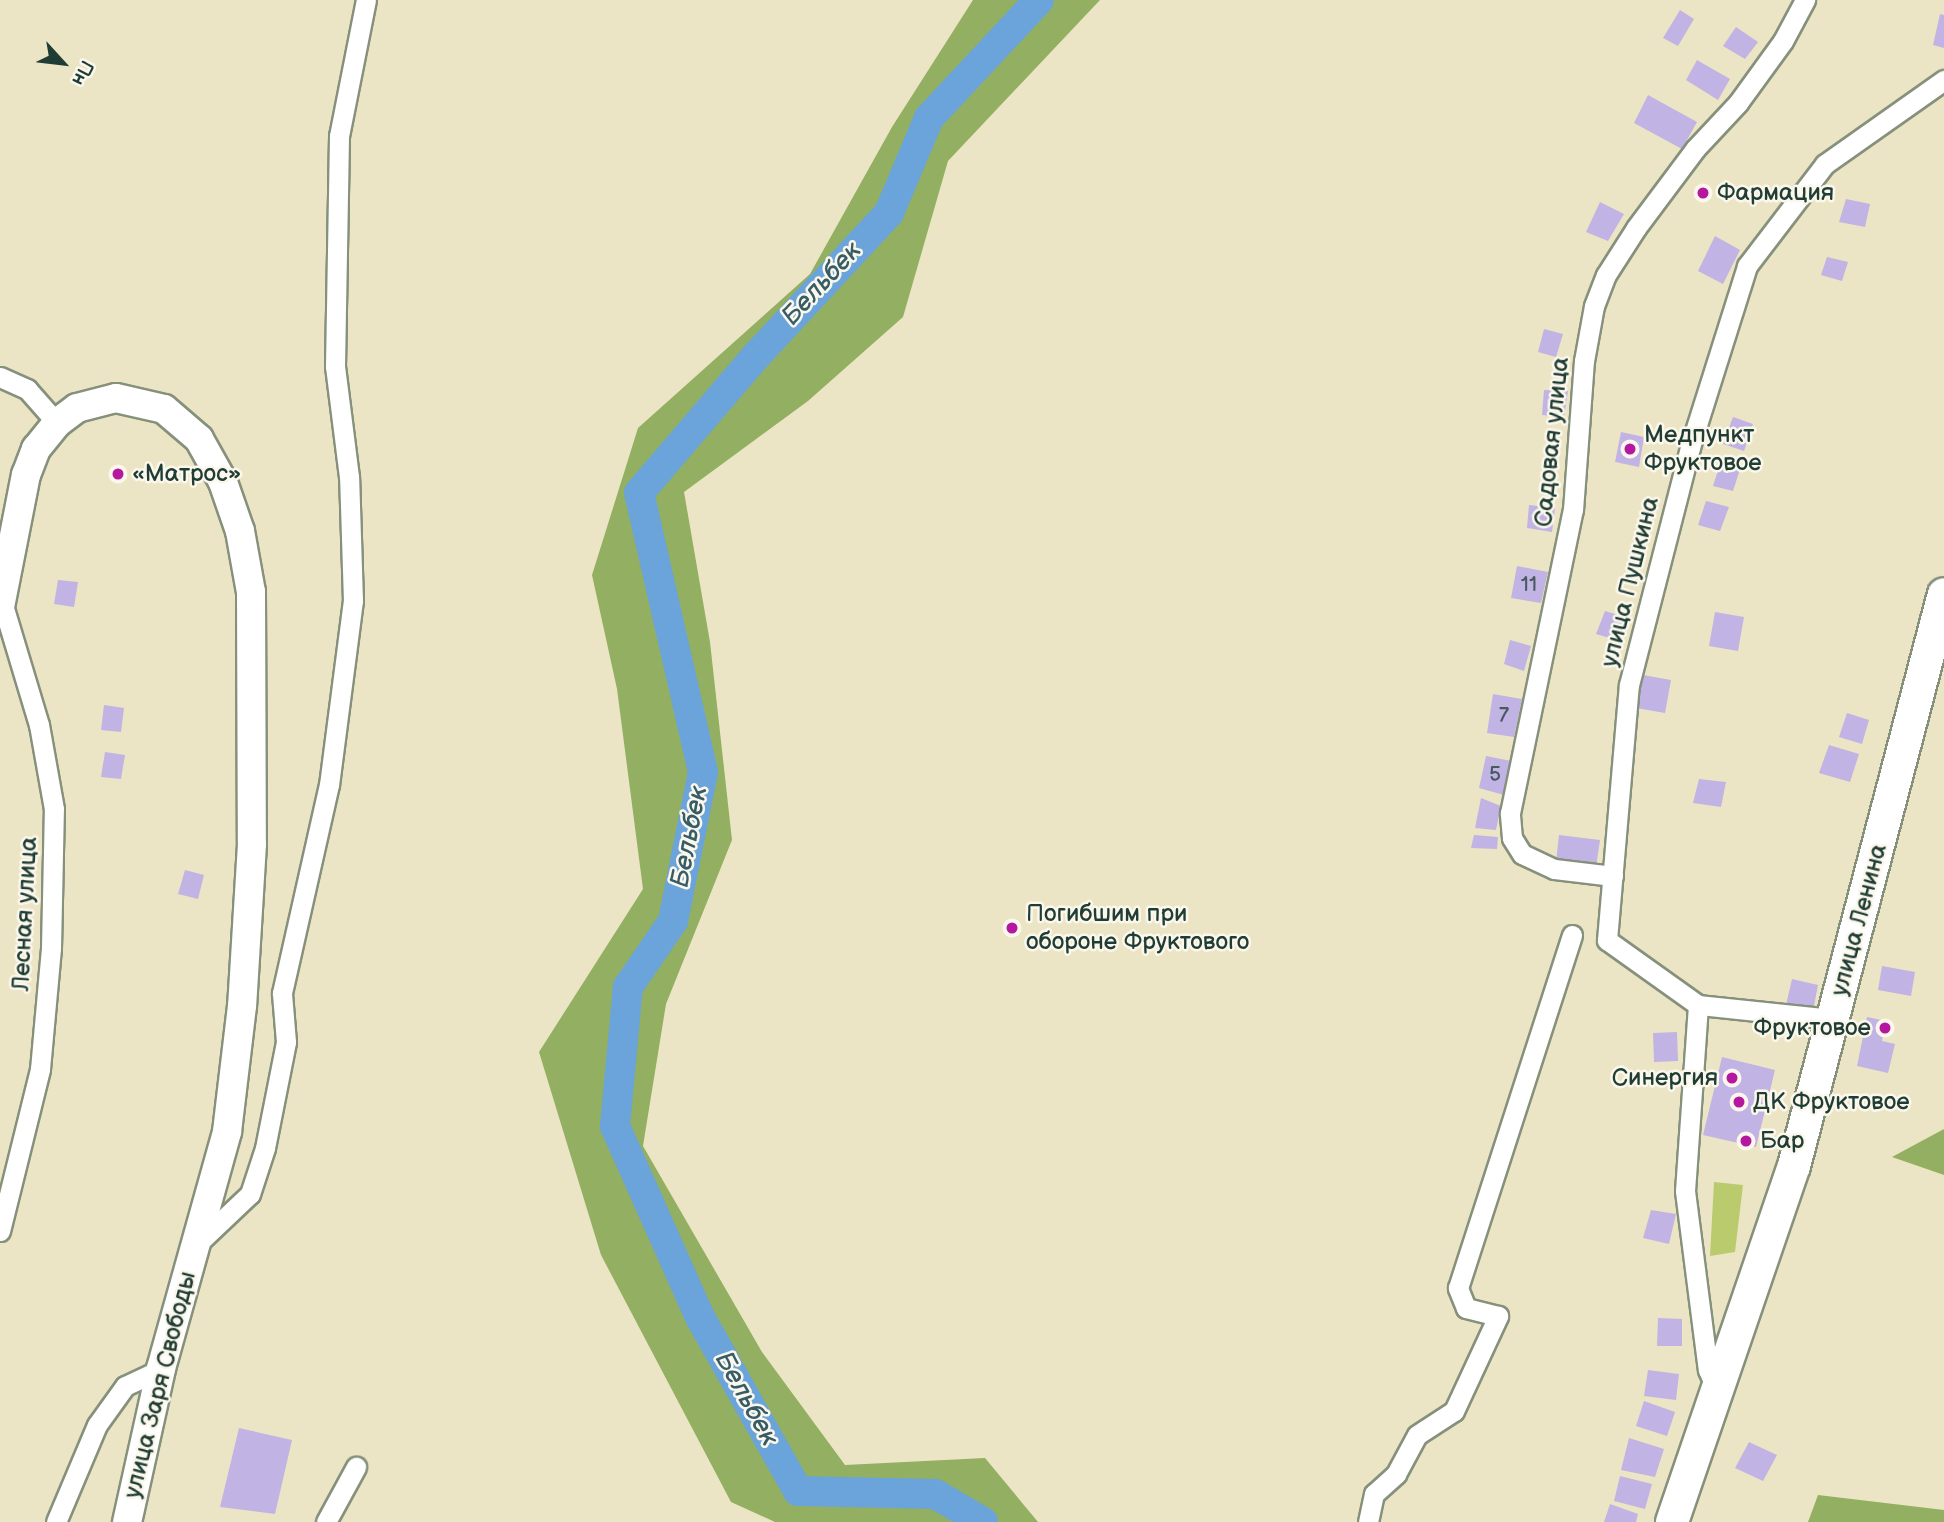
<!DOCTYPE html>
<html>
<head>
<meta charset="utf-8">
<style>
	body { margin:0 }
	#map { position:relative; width:1944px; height:1522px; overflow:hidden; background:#ece5c5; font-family:"Balsamiq Sans",sans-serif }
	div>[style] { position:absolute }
	.green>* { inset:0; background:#bacb6e }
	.forest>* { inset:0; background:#93af61 }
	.river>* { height:30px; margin:-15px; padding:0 15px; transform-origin:15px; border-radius:15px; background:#6aa4da }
	.building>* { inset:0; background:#c1b3e3 }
	.roads { filter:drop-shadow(2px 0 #86917c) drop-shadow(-2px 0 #86917c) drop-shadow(0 2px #86917c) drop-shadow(0 -2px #86917c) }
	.street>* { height:19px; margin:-9.5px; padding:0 9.5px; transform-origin:9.5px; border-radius:9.5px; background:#fff }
	.secondary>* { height:28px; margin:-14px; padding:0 14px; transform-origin:14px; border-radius:14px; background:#fff }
	.primary>* { height:32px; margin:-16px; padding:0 16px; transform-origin:16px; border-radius:16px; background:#fff }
	.dots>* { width:19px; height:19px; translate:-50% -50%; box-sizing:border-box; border:4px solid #fbf7ec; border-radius:50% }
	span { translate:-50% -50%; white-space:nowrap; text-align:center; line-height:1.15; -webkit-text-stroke:5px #fbf7ec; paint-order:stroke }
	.number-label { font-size:21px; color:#485a60 }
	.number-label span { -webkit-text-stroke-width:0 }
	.poi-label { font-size:24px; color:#1f3d34 }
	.left { translate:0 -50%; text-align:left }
	.right { translate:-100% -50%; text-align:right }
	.street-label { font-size:24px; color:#1f3d34 }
	.water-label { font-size:26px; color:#365c66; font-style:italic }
	.north { position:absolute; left:28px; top:28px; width:70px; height:70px; -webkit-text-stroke:5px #fbf7ec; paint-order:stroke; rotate:117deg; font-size:19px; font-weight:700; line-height:28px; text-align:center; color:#1f3d34 }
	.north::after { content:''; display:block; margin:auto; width:24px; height:32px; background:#1f3d34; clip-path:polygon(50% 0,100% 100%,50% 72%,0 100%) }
</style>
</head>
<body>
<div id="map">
	<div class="green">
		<div style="clip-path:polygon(1714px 1182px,1743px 1185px,1735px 1252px,1710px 1256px)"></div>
	</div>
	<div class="forest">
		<div style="clip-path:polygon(973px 0,1100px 0,948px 161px,903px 317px,808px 401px,684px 492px,710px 642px,732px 840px,666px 1004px,643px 1146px,762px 1352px,845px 1465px,985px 1458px,1038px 1522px,775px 1522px,731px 1502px,601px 1255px,539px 1052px,643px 889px,617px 689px,592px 575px,638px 428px,810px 274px,892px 127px)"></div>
		<div style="clip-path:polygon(1944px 1129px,1944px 1175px,1892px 1157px)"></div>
		<div style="clip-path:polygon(1818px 1495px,1944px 1510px,1944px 1522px,1808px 1522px)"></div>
	</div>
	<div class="river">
		<div style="left:983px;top:1522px;width:56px;rotate:-149.7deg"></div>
		<div style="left:935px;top:1494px;width:137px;rotate:-178.7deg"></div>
		<div style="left:798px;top:1491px;width:202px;rotate:-119.4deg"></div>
		<div style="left:699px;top:1315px;width:207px;rotate:-114deg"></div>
		<div style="left:615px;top:1126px;width:140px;rotate:-84.7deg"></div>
		<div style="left:628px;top:987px;width:80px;rotate:-55.7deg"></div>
		<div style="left:673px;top:921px;width:152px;rotate:-78.6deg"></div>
		<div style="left:703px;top:772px;width:286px;rotate:-102.9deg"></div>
		<div style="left:639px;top:493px;width:182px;rotate:-49.5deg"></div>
		<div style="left:757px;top:355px;width:194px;rotate:-47.1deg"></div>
		<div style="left:889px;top:213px;width:103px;rotate:-67.2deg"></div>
		<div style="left:929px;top:118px;width:161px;rotate:-47deg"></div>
	</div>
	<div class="building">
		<div style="clip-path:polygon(1680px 10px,1694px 19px,1678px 46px,1663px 38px)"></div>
		<div style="clip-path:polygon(1940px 14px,1944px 15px,1944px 48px,1933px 45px)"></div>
		<div style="clip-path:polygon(1736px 27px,1758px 42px,1745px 59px,1723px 46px)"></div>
		<div style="clip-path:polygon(1697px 60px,1730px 79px,1718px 100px,1686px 80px)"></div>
		<div style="clip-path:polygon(1648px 95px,1697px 122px,1682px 149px,1634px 123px)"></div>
		<div style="clip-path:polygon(1846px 199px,1870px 204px,1865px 227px,1839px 222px)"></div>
		<div style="clip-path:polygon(1600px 202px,1624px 214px,1608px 241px,1586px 232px)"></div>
		<div style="clip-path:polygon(1715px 236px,1740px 250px,1723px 284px,1698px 271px)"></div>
		<div style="clip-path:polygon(1827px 257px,1848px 262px,1842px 281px,1821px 275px)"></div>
		<div style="clip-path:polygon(1544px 329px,1563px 334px,1556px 357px,1538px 352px)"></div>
		<div style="clip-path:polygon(1544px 390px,1568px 391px,1564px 417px,1542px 415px)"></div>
		<div style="clip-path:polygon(1733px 417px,1753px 424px,1744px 451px,1723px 444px)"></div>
		<div style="clip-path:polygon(1621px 432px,1644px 437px,1639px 467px,1615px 462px)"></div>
		<div style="clip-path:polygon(1721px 461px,1741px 466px,1733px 491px,1713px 486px)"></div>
		<div style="clip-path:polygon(1706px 501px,1729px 507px,1720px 531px,1698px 525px)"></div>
		<div style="clip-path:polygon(1529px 505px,1555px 508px,1552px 532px,1527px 528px)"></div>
		<div style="clip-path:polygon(1517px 566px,1548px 572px,1541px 603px,1511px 598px)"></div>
		<div style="clip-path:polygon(58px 580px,78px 582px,74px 607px,54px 604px)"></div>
		<div style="clip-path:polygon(1605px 611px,1628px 618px,1620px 641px,1596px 634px)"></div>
		<div style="clip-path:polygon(1715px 612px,1744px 617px,1738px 651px,1709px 646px)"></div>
		<div style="clip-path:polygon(1510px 640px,1531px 646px,1524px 671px,1504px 664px)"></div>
		<div style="clip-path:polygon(1643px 675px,1671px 680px,1665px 713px,1636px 708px)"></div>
		<div style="clip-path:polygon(1493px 694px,1522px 699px,1514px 737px,1487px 733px)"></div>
		<div style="clip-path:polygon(104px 705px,124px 708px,121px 732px,101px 730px)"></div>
		<div style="clip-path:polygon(1847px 713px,1869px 720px,1862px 744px,1839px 737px)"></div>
		<div style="clip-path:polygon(1829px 745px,1859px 754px,1850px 782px,1819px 773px)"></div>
		<div style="clip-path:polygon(105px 752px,125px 755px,121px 779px,101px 777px)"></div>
		<div style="clip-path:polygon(1486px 756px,1511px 761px,1504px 795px,1479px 788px)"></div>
		<div style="clip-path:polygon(1699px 779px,1726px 782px,1721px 807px,1693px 803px)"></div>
		<div style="clip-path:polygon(1481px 798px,1501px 806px,1496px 830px,1475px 828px)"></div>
		<div style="clip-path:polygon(1474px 835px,1498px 837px,1497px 849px,1471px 848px)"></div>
		<div style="clip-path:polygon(1559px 835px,1600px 840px,1596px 867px,1556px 862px)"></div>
		<div style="clip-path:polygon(185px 870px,204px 875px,198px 899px,178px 894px)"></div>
		<div style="clip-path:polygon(1882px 966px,1915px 972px,1911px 996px,1878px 990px)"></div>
		<div style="clip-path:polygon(1792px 979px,1818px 985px,1813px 1011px,1786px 1005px)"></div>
		<div style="clip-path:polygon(1867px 1017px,1886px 1021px,1882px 1041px,1895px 1044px,1888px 1073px,1857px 1066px)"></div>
		<div style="clip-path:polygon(1677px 1032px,1678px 1061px,1654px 1062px,1653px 1033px)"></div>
		<div style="clip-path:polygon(1722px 1057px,1775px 1070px,1756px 1147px,1703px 1135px)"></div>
		<div style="clip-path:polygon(1651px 1210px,1676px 1214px,1669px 1244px,1643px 1238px)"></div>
		<div style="clip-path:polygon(1658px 1318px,1682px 1319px,1682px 1346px,1657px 1346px)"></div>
		<div style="clip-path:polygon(1648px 1370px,1679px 1374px,1676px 1400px,1644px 1396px)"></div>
		<div style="clip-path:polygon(1644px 1401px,1675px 1412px,1667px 1436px,1636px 1426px)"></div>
		<div style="clip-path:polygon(239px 1428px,292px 1440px,275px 1514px,220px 1507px)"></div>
		<div style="clip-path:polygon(1629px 1438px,1664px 1449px,1655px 1477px,1621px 1470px)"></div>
		<div style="clip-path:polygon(1749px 1442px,1777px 1455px,1763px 1481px,1735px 1468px)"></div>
		<div style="clip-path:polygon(1620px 1476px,1652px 1484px,1645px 1509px,1614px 1501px)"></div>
		<div style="clip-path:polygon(1610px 1504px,1638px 1514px,1636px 1522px,1604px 1522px)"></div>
	</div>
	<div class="roads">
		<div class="street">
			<div style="left:0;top:377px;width:30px;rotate:24deg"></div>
			<div style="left:27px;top:389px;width:45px;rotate:48.6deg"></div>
			<div style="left:1613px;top:876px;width:59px;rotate:-173.2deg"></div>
			<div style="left:1554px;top:869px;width:35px;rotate:-155deg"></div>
			<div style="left:1522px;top:854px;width:19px;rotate:-122deg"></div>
			<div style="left:1512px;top:838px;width:25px;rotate:-95deg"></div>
			<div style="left:1510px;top:813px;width:309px;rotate:-78.3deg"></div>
			<div style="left:1573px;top:510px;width:149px;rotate:-85.8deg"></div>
			<div style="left:1584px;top:361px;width:56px;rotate:-79.7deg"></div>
			<div style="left:1594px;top:306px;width:33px;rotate:-69deg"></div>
			<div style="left:1606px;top:275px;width:56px;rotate:-57.4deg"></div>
			<div style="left:1636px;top:228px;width:99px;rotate:-53.2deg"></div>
			<div style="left:1695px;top:149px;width:63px;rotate:-46.9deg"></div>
			<div style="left:1738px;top:103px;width:77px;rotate:-54deg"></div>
			<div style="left:1783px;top:41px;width:47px;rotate:-61.8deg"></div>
			<div style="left:1698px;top:1005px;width:186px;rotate:94deg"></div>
			<div style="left:1685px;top:1191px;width:180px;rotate:82.7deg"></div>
			<div style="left:1708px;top:1370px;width:22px;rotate:66deg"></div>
			<div style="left:1832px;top:1019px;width:135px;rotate:-174deg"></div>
			<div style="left:1698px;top:1005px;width:112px;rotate:-144.5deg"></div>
			<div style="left:1607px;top:940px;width:256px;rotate:-85.1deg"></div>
			<div style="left:1629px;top:685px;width:246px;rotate:-75.6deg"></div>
			<div style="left:1690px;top:447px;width:190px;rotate:-72.5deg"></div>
			<div style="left:1747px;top:266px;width:128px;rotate:-52.6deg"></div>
			<div style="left:1825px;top:164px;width:146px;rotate:-35.2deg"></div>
			<div style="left:0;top:1231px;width:167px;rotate:-76.1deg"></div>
			<div style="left:40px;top:1069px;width:121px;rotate:-84.8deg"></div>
			<div style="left:51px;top:948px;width:139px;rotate:-88.8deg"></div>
			<div style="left:54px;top:809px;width:85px;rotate:-100.1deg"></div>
			<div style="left:39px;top:725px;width:128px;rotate:-106.7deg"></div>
			<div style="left:196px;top:1245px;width:74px;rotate:-43.4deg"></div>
			<div style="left:250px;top:1194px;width:48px;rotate:-71.9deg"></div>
			<div style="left:265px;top:1148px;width:108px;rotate:-78.8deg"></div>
			<div style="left:286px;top:1042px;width:49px;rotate:-94.7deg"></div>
			<div style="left:282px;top:993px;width:213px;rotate:-77.3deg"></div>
			<div style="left:329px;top:785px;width:186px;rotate:-82.6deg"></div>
			<div style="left:353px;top:601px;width:124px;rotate:-91.8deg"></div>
			<div style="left:349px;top:477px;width:112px;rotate:-97.2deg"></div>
			<div style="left:335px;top:366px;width:230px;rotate:-89deg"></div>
			<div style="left:339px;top:136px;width:139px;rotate:-78.8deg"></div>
			<div style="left:56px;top:1522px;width:105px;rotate:-67.1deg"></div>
			<div style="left:97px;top:1425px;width:48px;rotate:-54.3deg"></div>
			<div style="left:125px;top:1386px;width:40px;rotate:-25deg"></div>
			<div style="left:326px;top:1522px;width:63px;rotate:-61.4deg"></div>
			<div style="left:1368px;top:1522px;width:29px;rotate:-78deg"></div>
			<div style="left:1374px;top:1494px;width:30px;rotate:-42deg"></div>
			<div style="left:1396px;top:1474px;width:44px;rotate:-61.7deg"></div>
			<div style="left:1417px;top:1435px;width:44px;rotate:-33deg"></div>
			<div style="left:1454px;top:1411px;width:105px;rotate:-65.1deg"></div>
			<div style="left:1498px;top:1316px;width:33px;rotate:-166deg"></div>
			<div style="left:1466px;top:1308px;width:22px;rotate:-112deg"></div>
			<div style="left:1458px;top:1288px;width:371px;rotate:-72.1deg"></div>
		</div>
		<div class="secondary">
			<div style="left:0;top:607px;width:135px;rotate:-78.9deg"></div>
			<div style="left:26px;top:475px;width:28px;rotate:-69deg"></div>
			<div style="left:36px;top:449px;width:33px;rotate:-51deg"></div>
			<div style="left:57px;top:423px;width:25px;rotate:-37deg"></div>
			<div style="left:77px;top:408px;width:40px;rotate:-14.4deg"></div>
			<div style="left:116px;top:398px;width:49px;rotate:12.9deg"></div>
			<div style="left:164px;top:409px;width:46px;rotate:40.6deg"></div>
			<div style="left:199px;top:439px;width:49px;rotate:60.8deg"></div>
			<div style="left:223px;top:482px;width:52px;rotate:70.9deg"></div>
			<div style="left:240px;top:531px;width:62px;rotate:79.8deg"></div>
			<div style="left:251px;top:592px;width:252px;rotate:89.8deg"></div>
			<div style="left:252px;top:844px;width:162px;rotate:93.5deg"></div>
			<div style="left:242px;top:1006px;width:127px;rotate:96.8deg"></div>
			<div style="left:227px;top:1132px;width:246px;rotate:105.6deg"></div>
			<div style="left:161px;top:1369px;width:157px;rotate:102.5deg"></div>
		</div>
		<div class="primary">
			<div style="left:1672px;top:1522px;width:376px;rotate:-71.1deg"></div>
			<div style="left:1794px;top:1166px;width:591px;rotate:-75.31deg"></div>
		</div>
	</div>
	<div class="dots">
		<div style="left:1703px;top:193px;background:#b5179e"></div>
		<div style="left:1630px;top:449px;background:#b5179e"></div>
		<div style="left:118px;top:474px;background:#b5179e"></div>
		<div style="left:1012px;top:928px;background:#b5179e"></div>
		<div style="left:1885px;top:1028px;background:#b5179e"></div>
		<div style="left:1732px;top:1078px;background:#b5179e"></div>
		<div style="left:1739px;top:1102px;background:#b5179e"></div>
		<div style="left:1746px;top:1141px;background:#b5179e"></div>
	</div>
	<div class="number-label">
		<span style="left:1529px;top:585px">11</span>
		<span style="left:1504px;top:716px">7</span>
		<span style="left:1495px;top:775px">5</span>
	</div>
	<div class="poi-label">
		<span class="left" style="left:1717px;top:193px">Фармация</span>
		<span class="left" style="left:1644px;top:449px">Медпункт<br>Фруктовое</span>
		<span class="left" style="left:132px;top:474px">«Матрос»</span>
		<span class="left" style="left:1026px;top:928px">Погибшим при<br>обороне Фруктового</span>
		<span class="right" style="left:1871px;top:1028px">Фруктовое</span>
		<span class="right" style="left:1718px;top:1078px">Синергия</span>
		<span class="left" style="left:1753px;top:1102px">ДК Фруктовое</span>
		<span class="left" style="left:1760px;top:1141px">Бар</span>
	</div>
	<div class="street-label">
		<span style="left:1552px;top:442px;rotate:-84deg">Садовая улица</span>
		<span style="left:1630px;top:582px;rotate:-76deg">улица Пушкина</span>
		<span style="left:25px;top:914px;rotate:-87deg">Лесная улица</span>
		<span style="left:1859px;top:920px;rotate:-75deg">улица Ленина</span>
		<span style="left:160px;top:1385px;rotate:-76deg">улица Заря Свободы</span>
	</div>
	<div class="water-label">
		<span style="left:822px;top:284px;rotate:-47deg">Бельбек</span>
		<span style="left:690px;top:837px;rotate:-79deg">Бельбек</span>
		<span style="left:746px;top:1399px;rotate:61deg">Бельбек</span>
	</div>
	<div class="north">Пн</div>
</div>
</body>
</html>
